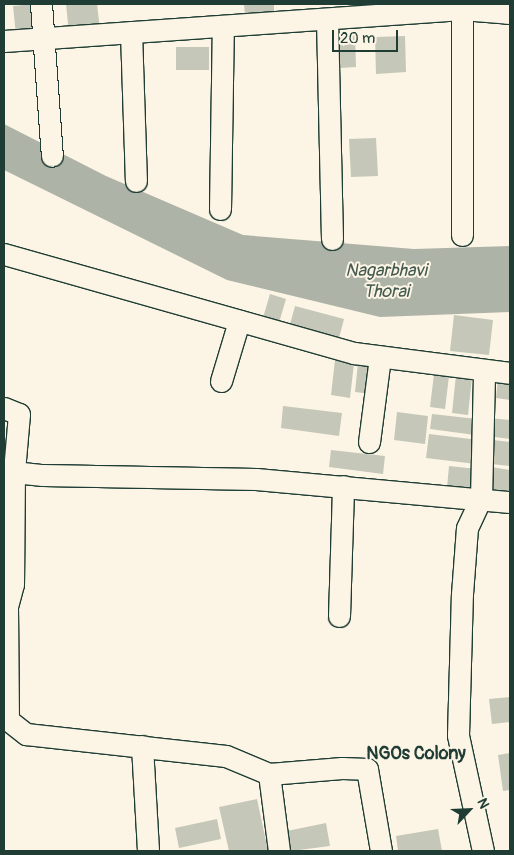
<!DOCTYPE html>
<html>
<head>
<meta charset="utf-8">
<style>
	body { margin:0 }
	#map { position:relative; width:514px; height:855px; overflow:hidden; background:#fcf5e5; font-family:Pangolin,sans-serif }
	div>[style] { position:absolute }
	.water>* { inset:0; background:#aeb3a7 }
	.building>* { inset:0; background:#c5c7b9 }
	.roads { filter:drop-shadow(1px 0 #1f3d34) drop-shadow(-1px 0 #1f3d34) drop-shadow(0 1px #1f3d34) drop-shadow(0 -1px #1f3d34) }
	.minor>* { height:21px; margin:-10.5px; padding:0 10.5px; transform-origin:10.5px; border-radius:10.5px; background:#fcf5e5 }
	span { translate:-50% -50%; white-space:nowrap; text-align:center; line-height:1.15; -webkit-text-stroke:4px #fcf5e5; paint-order:stroke }
	.water-label { font-size:18px; color:#435a51; font-style:italic }
	.neighbourhood-label { font-size:18px; color:#1f3d34; font-weight:700 }
	.frame { position:absolute; inset:0; border:5px solid #1f3d34; pointer-events:none }
	.north { position:absolute; left:444px; top:785px; width:50px; height:50px; -webkit-text-stroke:4px #fcf5e5; paint-order:stroke; rotate:65deg; font-size:14px; font-weight:700; line-height:20px; text-align:center; color:#1f3d34 }
	.north::after { content:''; display:block; margin:auto; width:18px; height:22px; background:#1f3d34; clip-path:polygon(50% 0,100% 100%,50% 72%,0 100%) }
	.scale { position:absolute; left:332px; top:30px; width:66px; height:22px; box-sizing:border-box; border:2px solid #1f3d34; border-top:0; padding-left:6px; font-size:15px; line-height:18px; white-space:nowrap; color:#1f3d34; -webkit-text-stroke:4px #fcf5e5; paint-order:stroke }
</style>
</head>
<body>
<div id="map">
	<div class="water">
		<div style="clip-path:polygon(4px 124px,106px 176px,243px 235px,414px 249px,510px 246px,510px 312px,380px 317px,227px 280px,4px 170px)"></div>
	</div>
	<div class="building">
		<div style="clip-path:polygon(34px 4px,36px 34px,16px 35px,13px 6px)"></div>
		<div style="clip-path:polygon(66px 4px,97px 4px,100px 30px,69px 33px)"></div>
		<div style="clip-path:polygon(244px 4px,274px 4px,274px 16px,245px 16px)"></div>
		<div style="clip-path:polygon(339px 35px,355px 35px,356px 67px,340px 68px)"></div>
		<div style="clip-path:polygon(405px 36px,406px 72px,376px 74px,375px 37px)"></div>
		<div style="clip-path:polygon(176px 47px,209px 47px,209px 70px,176px 70px)"></div>
		<div style="clip-path:polygon(376px 138px,378px 176px,351px 177px,349px 139px)"></div>
		<div style="clip-path:polygon(270px 294px,286px 299px,278px 326px,262px 321px)"></div>
		<div style="clip-path:polygon(295px 306px,344px 319px,338px 342px,289px 328px)"></div>
		<div style="clip-path:polygon(454px 315px,493px 320px,489px 355px,450px 351px)"></div>
		<div style="clip-path:polygon(335px 360px,354px 363px,350px 398px,331px 395px)"></div>
		<div style="clip-path:polygon(358px 363px,374px 365px,371px 394px,355px 392px)"></div>
		<div style="clip-path:polygon(434px 374px,449px 376px,445px 409px,430px 407px)"></div>
		<div style="clip-path:polygon(456px 375px,472px 377px,468px 415px,452px 413px)"></div>
		<div style="clip-path:polygon(498px 380px,510px 382px,510px 400px,496px 398px)"></div>
		<div style="clip-path:polygon(283px 406px,342px 413px,339px 436px,281px 428px)"></div>
		<div style="clip-path:polygon(397px 412px,428px 416px,425px 444px,394px 440px)"></div>
		<div style="clip-path:polygon(432px 414px,477px 419px,475px 435px,430px 429px)"></div>
		<div style="clip-path:polygon(489px 418px,510px 420px,510px 439px,487px 436px)"></div>
		<div style="clip-path:polygon(429px 434px,479px 440px,476px 464px,426px 458px)"></div>
		<div style="clip-path:polygon(493px 440px,510px 442px,510px 466px,491px 464px)"></div>
		<div style="clip-path:polygon(331px 450px,385px 456px,383px 474px,329px 467px)"></div>
		<div style="clip-path:polygon(449px 466px,477px 469px,475px 492px,447px 488px)"></div>
		<div style="clip-path:polygon(491px 467px,510px 470px,510px 498px,488px 495px)"></div>
		<div style="clip-path:polygon(510px 697px,510px 722px,492px 724px,489px 699px)"></div>
		<div style="clip-path:polygon(510px 753px,510px 790px,503px 791px,498px 755px)"></div>
		<div style="clip-path:polygon(257px 799px,268px 851px,229px 851px,219px 807px)"></div>
		<div style="clip-path:polygon(217px 819px,221px 839px,179px 848px,175px 828px)"></div>
		<div style="clip-path:polygon(326px 823px,330px 846px,291px 851px,287px 831px)"></div>
		<div style="clip-path:polygon(438px 829px,442px 851px,398px 851px,396px 836px)"></div>
	</div>
	<div class="roads">
		<div class="minor">
			<div style="left:41px;top:4px;width:152px;rotate:85.9deg"></div>
			<div style="left:327px;top:19px;width:220px;rotate:88.7deg"></div>
			<div style="left:131px;top:32px;width:149px;rotate:88.1deg"></div>
			<div style="left:4px;top:41px;width:459px;rotate:-4deg"></div>
			<div style="left:462px;top:9px;width:48px;rotate:4.8deg"></div>
			<div style="left:220px;top:209px;width:181px;rotate:-89.1deg"></div>
			<div style="left:462px;top:235px;width:226px;rotate:-90deg"></div>
			<div style="left:4px;top:254px;width:364px;rotate:15.8deg"></div>
			<div style="left:354px;top:353px;width:157px;rotate:7.3deg"></div>
			<div style="left:221px;top:381px;width:63px;rotate:-73.3deg"></div>
			<div style="left:4px;top:408px;width:16px;rotate:22deg"></div>
			<div style="left:19px;top:414px;width:57px;rotate:95deg"></div>
			<div style="left:14px;top:471px;width:113px;rotate:90.5deg"></div>
			<div style="left:13px;top:584px;width:24px;rotate:105deg"></div>
			<div style="left:7px;top:607px;width:113px;rotate:89.5deg"></div>
			<div style="left:369px;top:442px;width:86px;rotate:-82.6deg"></div>
			<div style="left:4px;top:471px;width:39px;rotate:6deg"></div>
			<div style="left:43px;top:475px;width:213px;rotate:1.1deg"></div>
			<div style="left:256px;top:479px;width:255px;rotate:5.2deg"></div>
			<div style="left:339px;top:616px;width:130px;rotate:-88.2deg"></div>
			<div style="left:4px;top:720px;width:4px"></div>
			<div style="left:8px;top:720px;width:23px;rotate:38deg"></div>
			<div style="left:26px;top:734px;width:201px;rotate:6.3deg"></div>
			<div style="left:226px;top:756px;width:47px;rotate:22.7deg"></div>
			<div style="left:269px;top:774px;width:73px;rotate:-4.7deg"></div>
			<div style="left:342px;top:768px;width:25px;rotate:2deg"></div>
			<div style="left:367px;top:769px;width:83px;rotate:80.3deg"></div>
			<div style="left:142px;top:746px;width:105px;rotate:86.7deg"></div>
			<div style="left:269px;top:774px;width:78px;rotate:82.6deg"></div>
			<div style="left:483px;top:851px;width:119px;rotate:-102.2deg"></div>
			<div style="left:458px;top:735px;width:141px;rotate:-88.4deg"></div>
			<div style="left:462px;top:594px;width:66px;rotate:-85.7deg"></div>
			<div style="left:467px;top:528px;width:33px;rotate:-65deg"></div>
			<div style="left:481px;top:498px;width:126px;rotate:-88.6deg"></div>
		</div>
	</div>
	<div class="water-label">
		<span style="left:386px;top:282px">Nagarbhavi<br>Thorai</span>
	</div>
	<div class="neighbourhood-label">
		<span style="left:416px;top:754px">NGOs Colony</span>
	</div>
	<div class="frame"></div>
	<div class="north">N</div>
	<div class="scale">20 m</div>
</div>
</body>
</html>
